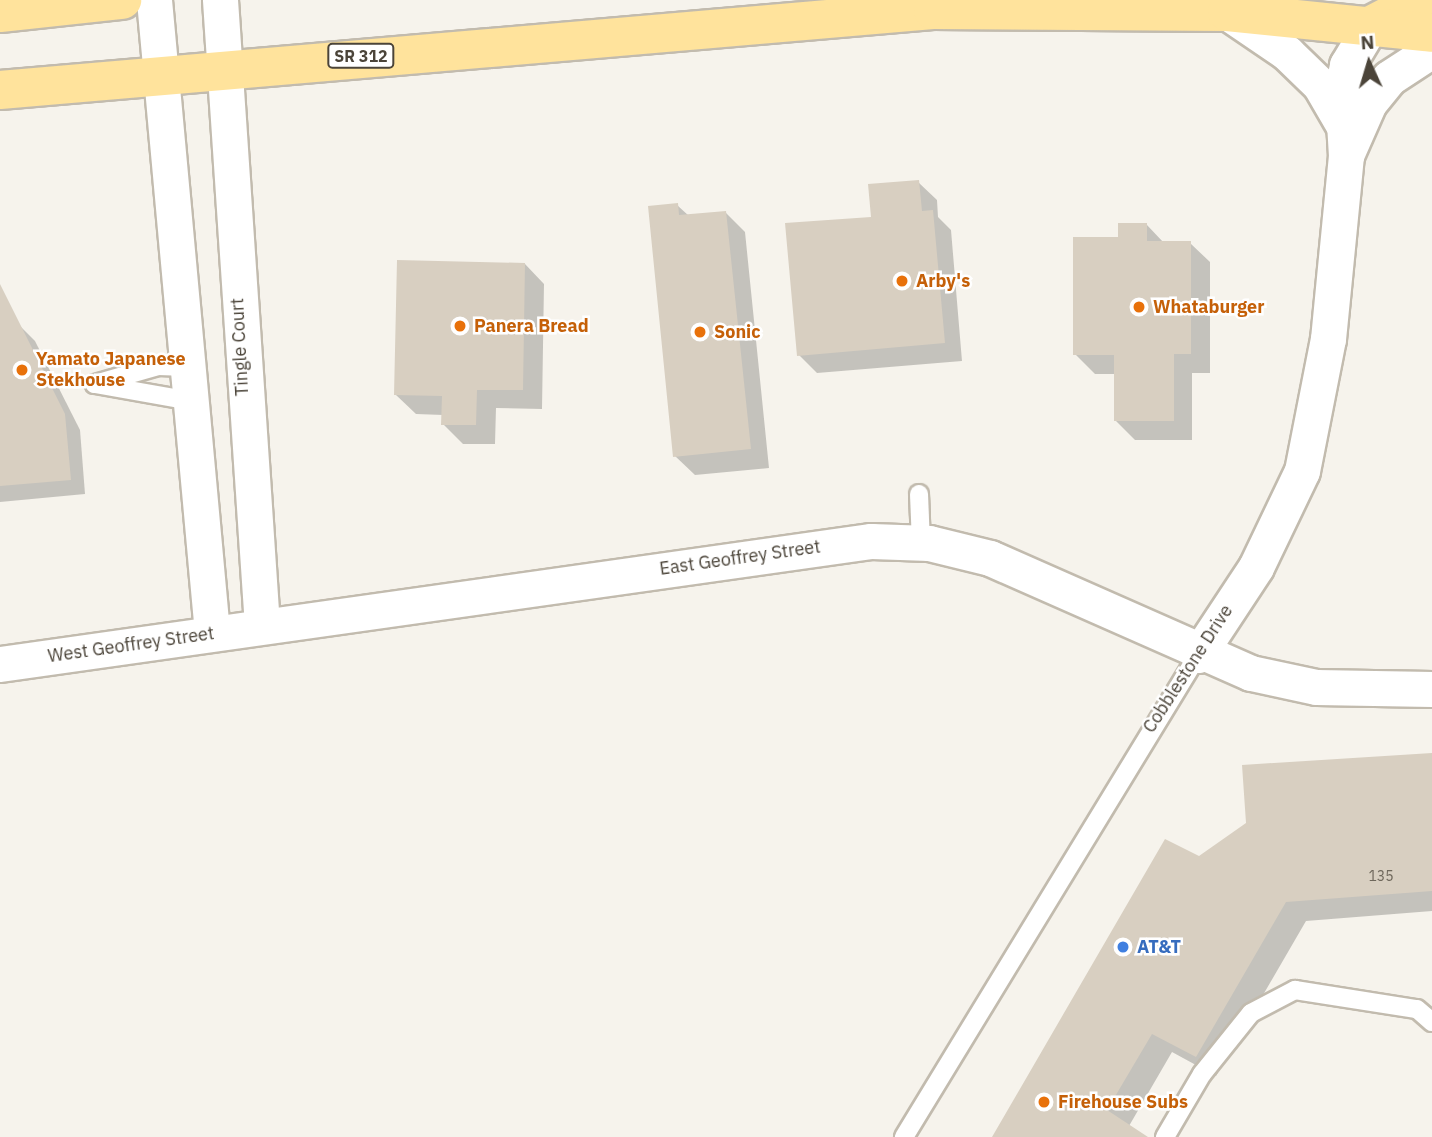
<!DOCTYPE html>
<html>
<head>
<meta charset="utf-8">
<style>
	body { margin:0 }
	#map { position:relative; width:1432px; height:1137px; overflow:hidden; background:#f6f3ec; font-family:"IBM Plex Sans",sans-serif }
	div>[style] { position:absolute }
	.shadow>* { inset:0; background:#0003 }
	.building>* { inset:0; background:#d8cfc1 }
	.roads { filter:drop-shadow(2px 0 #c2bbae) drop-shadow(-2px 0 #c2bbae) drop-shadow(0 2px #c2bbae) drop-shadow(0 -2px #c2bbae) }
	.service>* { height:18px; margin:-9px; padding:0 9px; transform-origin:9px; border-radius:9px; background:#fff }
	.minor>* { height:35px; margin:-17.5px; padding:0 17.5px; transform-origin:17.5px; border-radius:17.5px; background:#fff }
	.primary>* { height:38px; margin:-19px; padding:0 19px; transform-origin:19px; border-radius:19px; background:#ffe39c }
	.dots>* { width:19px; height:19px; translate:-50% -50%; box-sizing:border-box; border:4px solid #fff; border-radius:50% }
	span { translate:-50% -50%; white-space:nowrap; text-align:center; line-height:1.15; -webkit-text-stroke:5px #fff; paint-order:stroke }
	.number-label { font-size:14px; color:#6e675b }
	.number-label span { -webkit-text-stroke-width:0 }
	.shield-label span { padding:2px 5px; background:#fff; border:2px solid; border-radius:5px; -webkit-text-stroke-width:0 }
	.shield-label { font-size:16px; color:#4b4439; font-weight:700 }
	.food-label { font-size:18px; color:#c56008; font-weight:700 }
	.left { translate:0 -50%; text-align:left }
	.street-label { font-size:18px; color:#4b4439 }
	.shop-label { font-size:18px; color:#366cbe; font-weight:700 }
	.north { position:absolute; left:1334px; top:28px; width:70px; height:70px; -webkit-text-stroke:5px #fff; paint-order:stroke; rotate:356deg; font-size:19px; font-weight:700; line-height:28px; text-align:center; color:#4b4439 }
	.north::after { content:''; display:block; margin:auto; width:24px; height:32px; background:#4b4439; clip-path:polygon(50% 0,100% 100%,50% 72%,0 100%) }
</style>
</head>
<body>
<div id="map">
	<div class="shadow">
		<div style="clip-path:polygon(918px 182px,937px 200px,938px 217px,951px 230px,962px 361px,817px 373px,799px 355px,873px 219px)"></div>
		<div style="clip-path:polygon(677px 205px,689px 216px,726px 213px,745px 232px,769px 468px,695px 475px,675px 456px)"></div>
		<div style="clip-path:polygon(1147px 225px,1164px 243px,1190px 243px,1210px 262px,1210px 373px,1192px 373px,1192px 440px,1135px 440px,1115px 420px,1115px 374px,1095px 374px,1075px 354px,1120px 238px)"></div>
		<div style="clip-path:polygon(525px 264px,544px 284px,542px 409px,496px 408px,495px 444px,463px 444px,443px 424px,443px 415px,416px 414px,396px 395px)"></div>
		<div style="clip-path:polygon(20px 326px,35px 341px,80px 430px,85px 494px,0 502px,0 328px)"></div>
		<div style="clip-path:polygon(1432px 755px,1432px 911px,1306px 921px,1216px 1076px,1172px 1052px,1129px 1126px,1140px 1137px,994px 1137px,1199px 858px)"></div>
	</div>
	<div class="building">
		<div style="clip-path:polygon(919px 180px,922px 211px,933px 210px,945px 343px,797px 356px,785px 223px,871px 217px,868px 184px)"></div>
		<div style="clip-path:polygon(678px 203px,679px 215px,726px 211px,751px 449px,673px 457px,648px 206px)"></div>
		<div style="clip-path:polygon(1118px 223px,1147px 223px,1147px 241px,1191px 241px,1191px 354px,1174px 354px,1174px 421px,1114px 421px,1114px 355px,1073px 355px,1073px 237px,1118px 237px)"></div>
		<div style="clip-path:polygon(397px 260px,525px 263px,523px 390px,477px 390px,476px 425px,441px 425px,442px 396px,394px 395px)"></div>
		<div style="clip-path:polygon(0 284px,65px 414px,71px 480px,0 486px)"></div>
		<div style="clip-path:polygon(1432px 753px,1432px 891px,1286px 902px,1196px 1057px,1152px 1034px,1107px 1110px,1148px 1137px,992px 1137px,1165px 839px,1199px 856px,1246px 823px,1242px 765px)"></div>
	</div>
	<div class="roads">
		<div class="service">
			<div style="left:188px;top:367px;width:30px;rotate:-178deg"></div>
			<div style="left:158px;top:366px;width:66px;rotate:164.1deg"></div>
			<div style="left:95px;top:384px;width:97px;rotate:10deg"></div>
			<div style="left:919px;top:494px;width:49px;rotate:87.7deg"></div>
			<div style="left:904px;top:1137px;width:565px;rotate:-58.62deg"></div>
			<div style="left:1165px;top:1137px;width:73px;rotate:-59.6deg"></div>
			<div style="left:1202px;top:1074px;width:78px;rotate:-51.2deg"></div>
			<div style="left:1251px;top:1013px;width:50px;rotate:-27.6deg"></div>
			<div style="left:1295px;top:990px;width:123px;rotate:8.9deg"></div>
			<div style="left:1417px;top:1009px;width:20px;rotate:41deg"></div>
		</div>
		<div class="minor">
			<div style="left:154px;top:0;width:636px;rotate:84.76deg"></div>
			<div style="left:220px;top:0;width:627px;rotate:86.16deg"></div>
			<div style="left:1227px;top:12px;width:73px;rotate:34.3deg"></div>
			<div style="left:1287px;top:53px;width:46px;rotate:44.1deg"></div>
			<div style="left:1320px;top:85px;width:44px;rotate:59.9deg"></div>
			<div style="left:1347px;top:153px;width:55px;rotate:-66.3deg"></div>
			<div style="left:1369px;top:103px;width:32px;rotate:-51deg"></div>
			<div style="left:1389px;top:78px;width:51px;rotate:-33.1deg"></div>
			<div style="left:1198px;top:655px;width:105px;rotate:-56.6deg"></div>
			<div style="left:1256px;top:567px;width:106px;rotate:-64.4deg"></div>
			<div style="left:1302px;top:471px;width:135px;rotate:-78.9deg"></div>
			<div style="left:1328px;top:339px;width:184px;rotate:-84.4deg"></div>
			<div style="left:1346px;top:156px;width:67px;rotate:-93.4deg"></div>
			<div style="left:1342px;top:89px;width:25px;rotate:-78deg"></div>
			<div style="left:1347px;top:65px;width:47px;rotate:-59deg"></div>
			<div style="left:0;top:664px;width:880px;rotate:-8.04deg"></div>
			<div style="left:871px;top:541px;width:58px;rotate:2deg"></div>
			<div style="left:929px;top:543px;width:63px;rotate:13.8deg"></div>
			<div style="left:990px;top:558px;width:285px;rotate:23.8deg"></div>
			<div style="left:1251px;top:673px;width:66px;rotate:12.2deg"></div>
			<div style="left:1316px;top:687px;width:116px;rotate:1deg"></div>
		</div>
		<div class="primary">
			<div style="left:0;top:13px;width:123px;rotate:-6.1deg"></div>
			<div style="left:1371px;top:25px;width:54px;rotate:-27.5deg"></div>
			<div style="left:0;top:90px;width:936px;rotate:-4.9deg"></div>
			<div style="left:933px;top:10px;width:294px;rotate:0.4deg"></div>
			<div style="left:1227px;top:12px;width:206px;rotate:5.8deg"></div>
		</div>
	</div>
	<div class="dots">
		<div style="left:902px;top:281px;background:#e8710a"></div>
		<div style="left:1139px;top:307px;background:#e8710a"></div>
		<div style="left:460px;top:326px;background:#e8710a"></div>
		<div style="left:700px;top:332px;background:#e8710a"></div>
		<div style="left:22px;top:370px;background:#e8710a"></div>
		<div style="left:1123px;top:947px;background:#3f7fe0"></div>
		<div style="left:1044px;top:1102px;background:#e8710a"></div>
	</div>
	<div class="number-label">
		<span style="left:1381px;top:876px">135</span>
	</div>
	<div class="shield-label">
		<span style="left:361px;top:56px">SR 312</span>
	</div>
	<div class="food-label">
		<span class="left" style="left:916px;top:281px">Arby's</span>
		<span class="left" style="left:1153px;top:307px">Whataburger</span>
		<span class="left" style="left:474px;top:326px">Panera Bread</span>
		<span class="left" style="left:714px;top:332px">Sonic</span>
		<span class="left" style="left:36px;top:370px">Yamato Japanese<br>Stekhouse</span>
		<span class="left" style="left:1058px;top:1102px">Firehouse Subs</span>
	</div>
	<div class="street-label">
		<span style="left:240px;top:347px;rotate:-93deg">Tingle Court</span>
		<span style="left:740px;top:558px;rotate:-8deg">East Geoffrey Street</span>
		<span style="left:131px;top:645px;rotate:-8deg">West Geoffrey Street</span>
		<span style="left:1188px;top:669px;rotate:-57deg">Cobblestone Drive</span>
	</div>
	<div class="shop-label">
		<span class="left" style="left:1137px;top:947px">AT&amp;T</span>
	</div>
	<div class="north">N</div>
</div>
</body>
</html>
